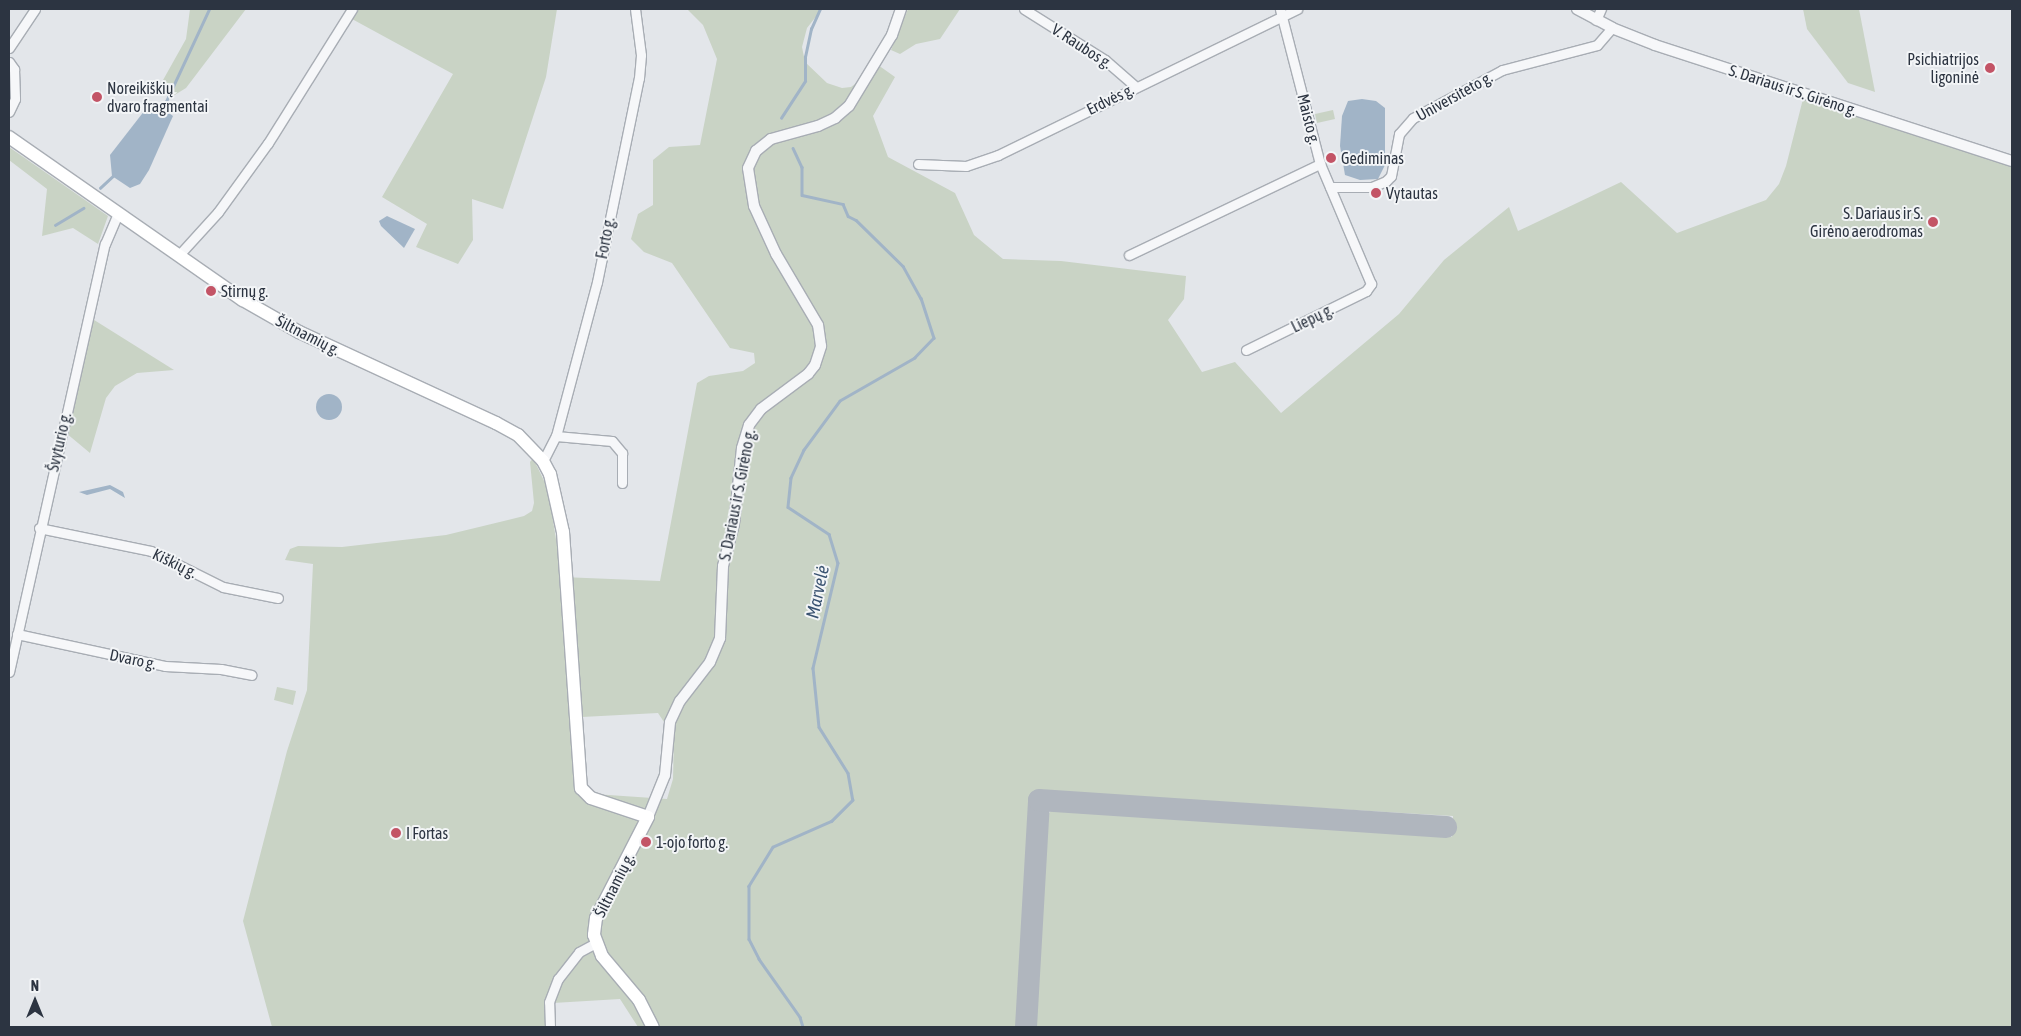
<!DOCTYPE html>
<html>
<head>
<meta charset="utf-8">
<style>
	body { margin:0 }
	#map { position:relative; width:2021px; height:1036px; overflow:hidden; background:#e3e6ea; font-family:"Asap Condensed",sans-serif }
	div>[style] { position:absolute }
	.green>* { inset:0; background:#c9d3c5 }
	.water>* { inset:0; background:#a1b4c7 }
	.round { border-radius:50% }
	.stream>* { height:2.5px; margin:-1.25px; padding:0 1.25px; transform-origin:1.25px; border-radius:1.25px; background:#a1b4c7 }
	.taxiway>* { height:22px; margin:-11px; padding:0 11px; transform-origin:11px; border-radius:11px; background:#b0b6be }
	.roads { filter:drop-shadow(1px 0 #a8adb4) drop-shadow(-1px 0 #a8adb4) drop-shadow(0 1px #a8adb4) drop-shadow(0 -1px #a8adb4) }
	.minor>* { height:9px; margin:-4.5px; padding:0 4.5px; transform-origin:4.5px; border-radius:4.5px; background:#f6f7f9 }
	.tertiary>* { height:10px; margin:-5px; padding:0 5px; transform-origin:5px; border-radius:5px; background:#f6f7f9 }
	.secondary>* { height:12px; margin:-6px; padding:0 6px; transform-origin:6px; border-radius:6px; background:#fff }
	.dots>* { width:14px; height:14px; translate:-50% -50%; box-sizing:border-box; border:2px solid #f3f5f7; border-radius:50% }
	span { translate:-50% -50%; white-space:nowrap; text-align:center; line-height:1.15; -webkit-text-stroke:4px #f3f5f7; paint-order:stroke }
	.street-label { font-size:16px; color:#2c3441 }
	.poi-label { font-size:16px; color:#2c3441 }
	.right { translate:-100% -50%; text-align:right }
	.left { translate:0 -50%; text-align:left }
	.water-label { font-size:18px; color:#3a5371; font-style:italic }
	.frame { position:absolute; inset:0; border:10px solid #2c3441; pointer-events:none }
	.north { position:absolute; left:10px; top:976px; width:50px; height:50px; -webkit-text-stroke:4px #f3f5f7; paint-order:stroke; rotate:0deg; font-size:14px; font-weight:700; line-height:20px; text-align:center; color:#2c3441 }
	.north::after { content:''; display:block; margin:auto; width:18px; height:22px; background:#2c3441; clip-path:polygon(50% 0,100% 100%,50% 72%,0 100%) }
</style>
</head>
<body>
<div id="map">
	<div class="green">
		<div style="clip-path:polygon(190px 9px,246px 9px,186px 88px,173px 96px,158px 89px,186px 39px)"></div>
		<div style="clip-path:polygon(358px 9px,557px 9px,546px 77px,503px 209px,472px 199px,473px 240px,458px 264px,416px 247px,427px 224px,382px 197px,453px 74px,352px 19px)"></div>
		<div style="clip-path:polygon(evenodd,687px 9px,822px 9px,807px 28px,802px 47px,805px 62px,827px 83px,842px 88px,851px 87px,859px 81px,871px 60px,895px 77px,873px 116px,888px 157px,955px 193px,974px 235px,1003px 259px,1061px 261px,1186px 276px,1184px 299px,1168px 320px,1202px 372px,1235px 362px,1281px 413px,1399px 314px,1444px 260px,1509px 207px,1518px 231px,1621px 182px,1677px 233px,1766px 200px,1779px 184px,1786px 166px,1804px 95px,2012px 165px,2012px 1027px,1031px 1027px,1043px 822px,1052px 809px,1065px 807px,1452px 837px,1453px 816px,1034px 791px,1019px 1027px,638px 1027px,620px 999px,553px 1003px,554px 1027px,272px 1027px,243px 921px,287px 751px,307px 690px,313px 564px,285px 560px,290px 549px,298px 546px,342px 547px,446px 535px,524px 516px,532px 511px,534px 503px,530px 462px,533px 458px,548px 489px,562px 577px,660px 581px,697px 383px,709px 376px,743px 371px,755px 363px,754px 353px,730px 348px,672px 263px,644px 252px,631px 239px,638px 214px,653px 205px,653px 160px,669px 147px,700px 145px,717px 59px,703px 25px,687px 9px,658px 713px,674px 737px,673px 779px,667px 799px,594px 794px,585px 781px,582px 717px,658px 713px)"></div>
		<div style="clip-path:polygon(908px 9px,960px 9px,940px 39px,916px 44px,900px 54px,891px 50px)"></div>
		<div style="clip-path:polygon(1803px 9px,1859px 9px,1875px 92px,1848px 83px,1807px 29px)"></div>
		<div style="clip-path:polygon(1333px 110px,1335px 119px,1317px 123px,1315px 114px)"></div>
		<div style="clip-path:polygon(9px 147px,108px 216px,98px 244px,73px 228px,42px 236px,47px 189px,9px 160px)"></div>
		<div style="clip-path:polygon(91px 318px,174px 370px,137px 373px,115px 386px,106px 398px,90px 453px,66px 433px)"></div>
		<div style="clip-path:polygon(277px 687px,296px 691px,293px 705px,274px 700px)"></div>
	</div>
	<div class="water">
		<div style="clip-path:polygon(1362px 99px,1376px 101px,1385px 108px,1385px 165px,1378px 179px,1360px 180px,1345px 175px,1340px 146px,1342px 116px,1348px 101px)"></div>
		<div style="clip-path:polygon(152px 101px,173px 116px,149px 170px,140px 184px,130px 188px,112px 176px,110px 155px)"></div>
		<div style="clip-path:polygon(387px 216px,415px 229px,404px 248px,381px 226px,379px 221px)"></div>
		<div class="round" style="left:316px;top:394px;width:26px;height:26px"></div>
		<div style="clip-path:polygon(110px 485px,123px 492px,125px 498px,110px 489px,87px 495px,79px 492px)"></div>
	</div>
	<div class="stream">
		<div style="left:162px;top:110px;width:111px;rotate:-65deg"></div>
		<div style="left:781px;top:118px;width:44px;rotate:-57deg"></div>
		<div style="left:805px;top:81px;width:24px;rotate:-90deg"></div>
		<div style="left:805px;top:57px;width:29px;rotate:-78deg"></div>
		<div style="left:811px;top:29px;width:22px;rotate:-66deg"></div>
		<div style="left:793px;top:148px;width:21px;rotate:65deg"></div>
		<div style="left:802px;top:167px;width:28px;rotate:90deg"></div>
		<div style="left:802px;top:195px;width:42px;rotate:12.4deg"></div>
		<div style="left:843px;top:204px;width:13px;rotate:67deg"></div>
		<div style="left:848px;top:216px;width:9px;rotate:27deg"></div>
		<div style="left:856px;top:220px;width:66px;rotate:44.4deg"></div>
		<div style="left:903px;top:266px;width:37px;rotate:61deg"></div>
		<div style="left:921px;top:298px;width:42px;rotate:72deg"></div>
		<div style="left:934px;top:338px;width:28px;rotate:134deg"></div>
		<div style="left:915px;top:358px;width:86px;rotate:150.2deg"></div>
		<div style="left:840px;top:401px;width:61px;rotate:126.3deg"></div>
		<div style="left:804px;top:450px;width:31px;rotate:115deg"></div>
		<div style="left:791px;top:478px;width:29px;rotate:96deg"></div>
		<div style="left:788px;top:507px;width:49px;rotate:33.4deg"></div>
		<div style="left:829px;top:534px;width:30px;rotate:73deg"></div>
		<div style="left:838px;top:563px;width:108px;rotate:103.4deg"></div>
		<div style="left:813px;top:668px;width:59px;rotate:84.2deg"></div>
		<div style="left:819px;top:727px;width:54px;rotate:57.8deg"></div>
		<div style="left:848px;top:773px;width:27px;rotate:80deg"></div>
		<div style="left:853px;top:800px;width:30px;rotate:135deg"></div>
		<div style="left:832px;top:821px;width:64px;rotate:156.2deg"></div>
		<div style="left:773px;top:847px;width:46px;rotate:121.6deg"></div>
		<div style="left:749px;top:886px;width:53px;rotate:90deg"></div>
		<div style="left:749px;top:939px;width:22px;rotate:63deg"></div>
		<div style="left:759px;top:959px;width:71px;rotate:54.7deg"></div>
		<div style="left:800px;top:1017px;width:10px;rotate:73deg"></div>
		<div style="left:100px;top:188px;width:19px;rotate:-43deg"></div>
		<div style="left:55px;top:225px;width:33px;rotate:-31deg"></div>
	</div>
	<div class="taxiway">
		<div style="left:1026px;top:1027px;width:227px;rotate:-86.7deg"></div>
		<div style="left:1039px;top:800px;width:408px;rotate:3.8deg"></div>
	</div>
	<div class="roads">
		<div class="minor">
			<div style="left:1024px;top:9px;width:96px;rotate:32.2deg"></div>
			<div style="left:1105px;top:60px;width:41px;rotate:41.1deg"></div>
			<div style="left:1596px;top:20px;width:12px;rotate:-66deg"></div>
			<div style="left:9px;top:48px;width:47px;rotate:-56.3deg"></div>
			<div style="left:9px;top:62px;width:9px;rotate:54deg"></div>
			<div style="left:14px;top:69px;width:30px;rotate:88deg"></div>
			<div style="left:15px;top:99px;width:14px;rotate:115deg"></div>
			<div style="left:918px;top:164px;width:48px;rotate:2.4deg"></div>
			<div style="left:966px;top:166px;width:34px;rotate:-19deg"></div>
			<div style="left:998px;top:155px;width:333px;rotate:-26deg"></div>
			<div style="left:1330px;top:187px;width:42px"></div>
			<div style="left:1372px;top:187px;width:15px;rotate:-23deg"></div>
			<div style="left:1386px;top:181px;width:7px;rotate:-45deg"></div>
			<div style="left:1391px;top:176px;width:43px;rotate:-79.2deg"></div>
			<div style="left:1399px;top:134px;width:21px;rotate:-49deg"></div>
			<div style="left:1413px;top:118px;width:101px;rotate:-28.3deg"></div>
			<div style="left:1502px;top:70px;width:98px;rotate:-14.7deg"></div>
			<div style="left:1597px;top:45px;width:23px;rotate:-49deg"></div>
			<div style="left:1129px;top:255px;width:212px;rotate:-25.5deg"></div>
			<div style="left:178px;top:256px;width:59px;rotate:-47.7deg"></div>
			<div style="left:218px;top:212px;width:85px;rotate:-54.1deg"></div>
			<div style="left:268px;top:143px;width:158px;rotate:-57.9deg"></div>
			<div style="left:1246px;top:350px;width:134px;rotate:-26.2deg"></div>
			<div style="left:1366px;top:291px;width:9px;rotate:-54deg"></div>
			<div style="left:1371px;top:284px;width:130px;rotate:-113deg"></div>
			<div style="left:1320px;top:164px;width:160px;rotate:-104.5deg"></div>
			<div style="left:556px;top:436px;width:56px;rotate:5.1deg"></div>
			<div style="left:612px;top:441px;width:16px;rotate:50deg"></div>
			<div style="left:622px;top:453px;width:30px;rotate:90deg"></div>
			<div style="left:543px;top:461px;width:28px;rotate:-63deg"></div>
			<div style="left:556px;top:436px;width:159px;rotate:-75.1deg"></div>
			<div style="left:597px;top:282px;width:208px;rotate:-78.4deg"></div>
			<div style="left:639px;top:78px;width:23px;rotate:-85deg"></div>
			<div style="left:641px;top:55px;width:46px;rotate:-97.4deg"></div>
			<div style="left:39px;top:528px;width:114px;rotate:11.6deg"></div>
			<div style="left:151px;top:551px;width:80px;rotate:26.6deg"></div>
			<div style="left:223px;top:587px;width:56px;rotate:11.3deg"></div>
			<div style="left:17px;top:634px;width:151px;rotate:12.2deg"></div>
			<div style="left:165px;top:666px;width:56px;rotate:3.1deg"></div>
			<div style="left:221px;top:669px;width:31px;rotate:11deg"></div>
			<div style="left:9px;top:672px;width:439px;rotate:-77.4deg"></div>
			<div style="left:105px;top:244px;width:33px;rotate:-67deg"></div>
			<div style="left:550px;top:1027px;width:25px;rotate:-92deg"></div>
			<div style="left:549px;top:1002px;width:25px;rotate:-69deg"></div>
			<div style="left:558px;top:979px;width:34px;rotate:-52deg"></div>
			<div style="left:579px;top:952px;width:19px;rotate:-28deg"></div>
		</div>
		<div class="tertiary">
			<div style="left:1577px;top:9px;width:40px;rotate:28deg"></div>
			<div style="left:1612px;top:28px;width:46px;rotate:21.6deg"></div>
			<div style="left:1655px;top:45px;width:375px;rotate:18deg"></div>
			<div style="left:648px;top:817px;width:45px;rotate:-68deg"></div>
			<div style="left:665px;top:775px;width:53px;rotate:-84.6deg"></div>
			<div style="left:670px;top:722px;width:23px;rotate:-65deg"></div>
			<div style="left:680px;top:701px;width:49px;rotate:-52.4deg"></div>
			<div style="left:710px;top:662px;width:26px;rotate:-67deg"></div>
			<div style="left:720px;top:638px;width:72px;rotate:-87.6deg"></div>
			<div style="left:723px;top:566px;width:43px;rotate:-75.3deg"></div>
			<div style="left:734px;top:524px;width:76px;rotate:-84deg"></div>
			<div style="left:742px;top:448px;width:24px;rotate:-73deg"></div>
			<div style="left:749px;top:425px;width:20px;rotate:-53deg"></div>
			<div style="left:761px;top:409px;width:59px;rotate:-36.7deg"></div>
			<div style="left:808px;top:374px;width:11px;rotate:-52deg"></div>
			<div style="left:815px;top:365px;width:20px;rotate:-72deg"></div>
			<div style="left:821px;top:346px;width:21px;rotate:-98deg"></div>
			<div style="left:818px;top:325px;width:82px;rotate:-120.6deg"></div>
			<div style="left:776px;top:254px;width:53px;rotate:-114.6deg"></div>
			<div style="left:754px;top:206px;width:38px;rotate:-99deg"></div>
			<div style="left:748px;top:168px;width:19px;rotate:-65deg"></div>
			<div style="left:756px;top:151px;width:19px;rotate:-39deg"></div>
			<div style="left:771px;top:139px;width:49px;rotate:-15.5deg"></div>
			<div style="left:818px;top:126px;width:19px;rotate:-25deg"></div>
			<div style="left:835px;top:118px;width:18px;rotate:-41deg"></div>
			<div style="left:849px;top:106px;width:83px;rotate:-58.8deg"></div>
			<div style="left:892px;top:35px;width:28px;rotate:-71deg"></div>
		</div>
		<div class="secondary">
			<div style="left:9px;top:137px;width:285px;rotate:34.9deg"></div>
			<div style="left:243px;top:300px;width:64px;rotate:29.7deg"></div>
			<div style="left:299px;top:332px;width:217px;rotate:24.8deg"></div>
			<div style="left:496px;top:423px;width:25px;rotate:29deg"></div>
			<div style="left:518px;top:435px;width:36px;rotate:46deg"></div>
			<div style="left:543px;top:461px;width:15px;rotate:62deg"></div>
			<div style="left:550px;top:474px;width:59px;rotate:77.4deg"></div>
			<div style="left:563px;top:532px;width:257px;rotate:86deg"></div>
			<div style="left:581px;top:788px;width:14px;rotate:45deg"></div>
			<div style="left:591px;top:798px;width:60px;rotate:18.4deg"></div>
			<div style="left:648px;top:817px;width:114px;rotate:117.2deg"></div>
			<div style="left:596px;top:918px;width:17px;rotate:97deg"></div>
			<div style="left:594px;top:935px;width:22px;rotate:69deg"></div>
			<div style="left:602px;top:956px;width:57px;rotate:49.9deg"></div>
			<div style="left:639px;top:1000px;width:30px;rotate:63deg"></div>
		</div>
	</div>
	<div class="dots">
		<div style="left:1990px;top:68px;background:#c35466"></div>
		<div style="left:97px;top:97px;background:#c35466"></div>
		<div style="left:1331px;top:158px;background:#c35466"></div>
		<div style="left:1376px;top:193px;background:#c35466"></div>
		<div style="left:1933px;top:222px;background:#c35466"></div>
		<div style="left:211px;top:291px;background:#c35466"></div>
		<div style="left:396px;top:833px;background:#c35466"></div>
		<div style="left:646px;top:842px;background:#c35466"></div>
	</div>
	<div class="street-label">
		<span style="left:1082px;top:46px;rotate:33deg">V. Raubos g.</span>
		<span style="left:1793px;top:90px;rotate:18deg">S. Dariaus ir S. Girėno g.</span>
		<span style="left:1454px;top:96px;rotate:-29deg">Universiteto g.</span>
		<span style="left:1110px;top:99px;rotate:-26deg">Erdvės g.</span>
		<span style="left:1309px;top:119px;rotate:76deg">Maisto g.</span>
		<span style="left:605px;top:238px;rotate:-79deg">Forto g.</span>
		<span style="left:1312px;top:318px;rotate:-26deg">Liepų g.</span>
		<span style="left:308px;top:335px;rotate:27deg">Šiltnamių g.</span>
		<span style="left:59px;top:442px;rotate:-77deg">Švyturio g.</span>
		<span style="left:737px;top:495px;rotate:-79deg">S. Dariaus ir S. Girėno g.</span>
		<span style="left:175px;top:563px;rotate:26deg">Kiškių g.</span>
		<span style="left:133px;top:659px;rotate:12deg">Dvaro g.</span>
		<span style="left:614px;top:885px;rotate:-63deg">Šiltnamių g.</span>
	</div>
	<div class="poi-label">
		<span class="right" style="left:1979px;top:68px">Psichiatrijos<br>ligoninė</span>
		<span class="left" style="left:107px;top:97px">Noreikiškių<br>dvaro fragmentai</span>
		<span class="left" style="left:1341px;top:158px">Gediminas</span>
		<span class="left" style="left:1386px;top:193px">Vytautas</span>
		<span class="right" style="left:1923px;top:222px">S. Dariaus ir S.<br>Girėno aerodromas</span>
		<span class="left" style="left:221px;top:291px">Stirnų g.</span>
		<span class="left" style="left:406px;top:833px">I Fortas</span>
		<span class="left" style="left:656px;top:842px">1-ojo forto g.</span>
	</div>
	<div class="water-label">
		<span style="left:818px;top:592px;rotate:-78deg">Marvelė</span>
	</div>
	<div class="frame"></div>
	<div class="north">N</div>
</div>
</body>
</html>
